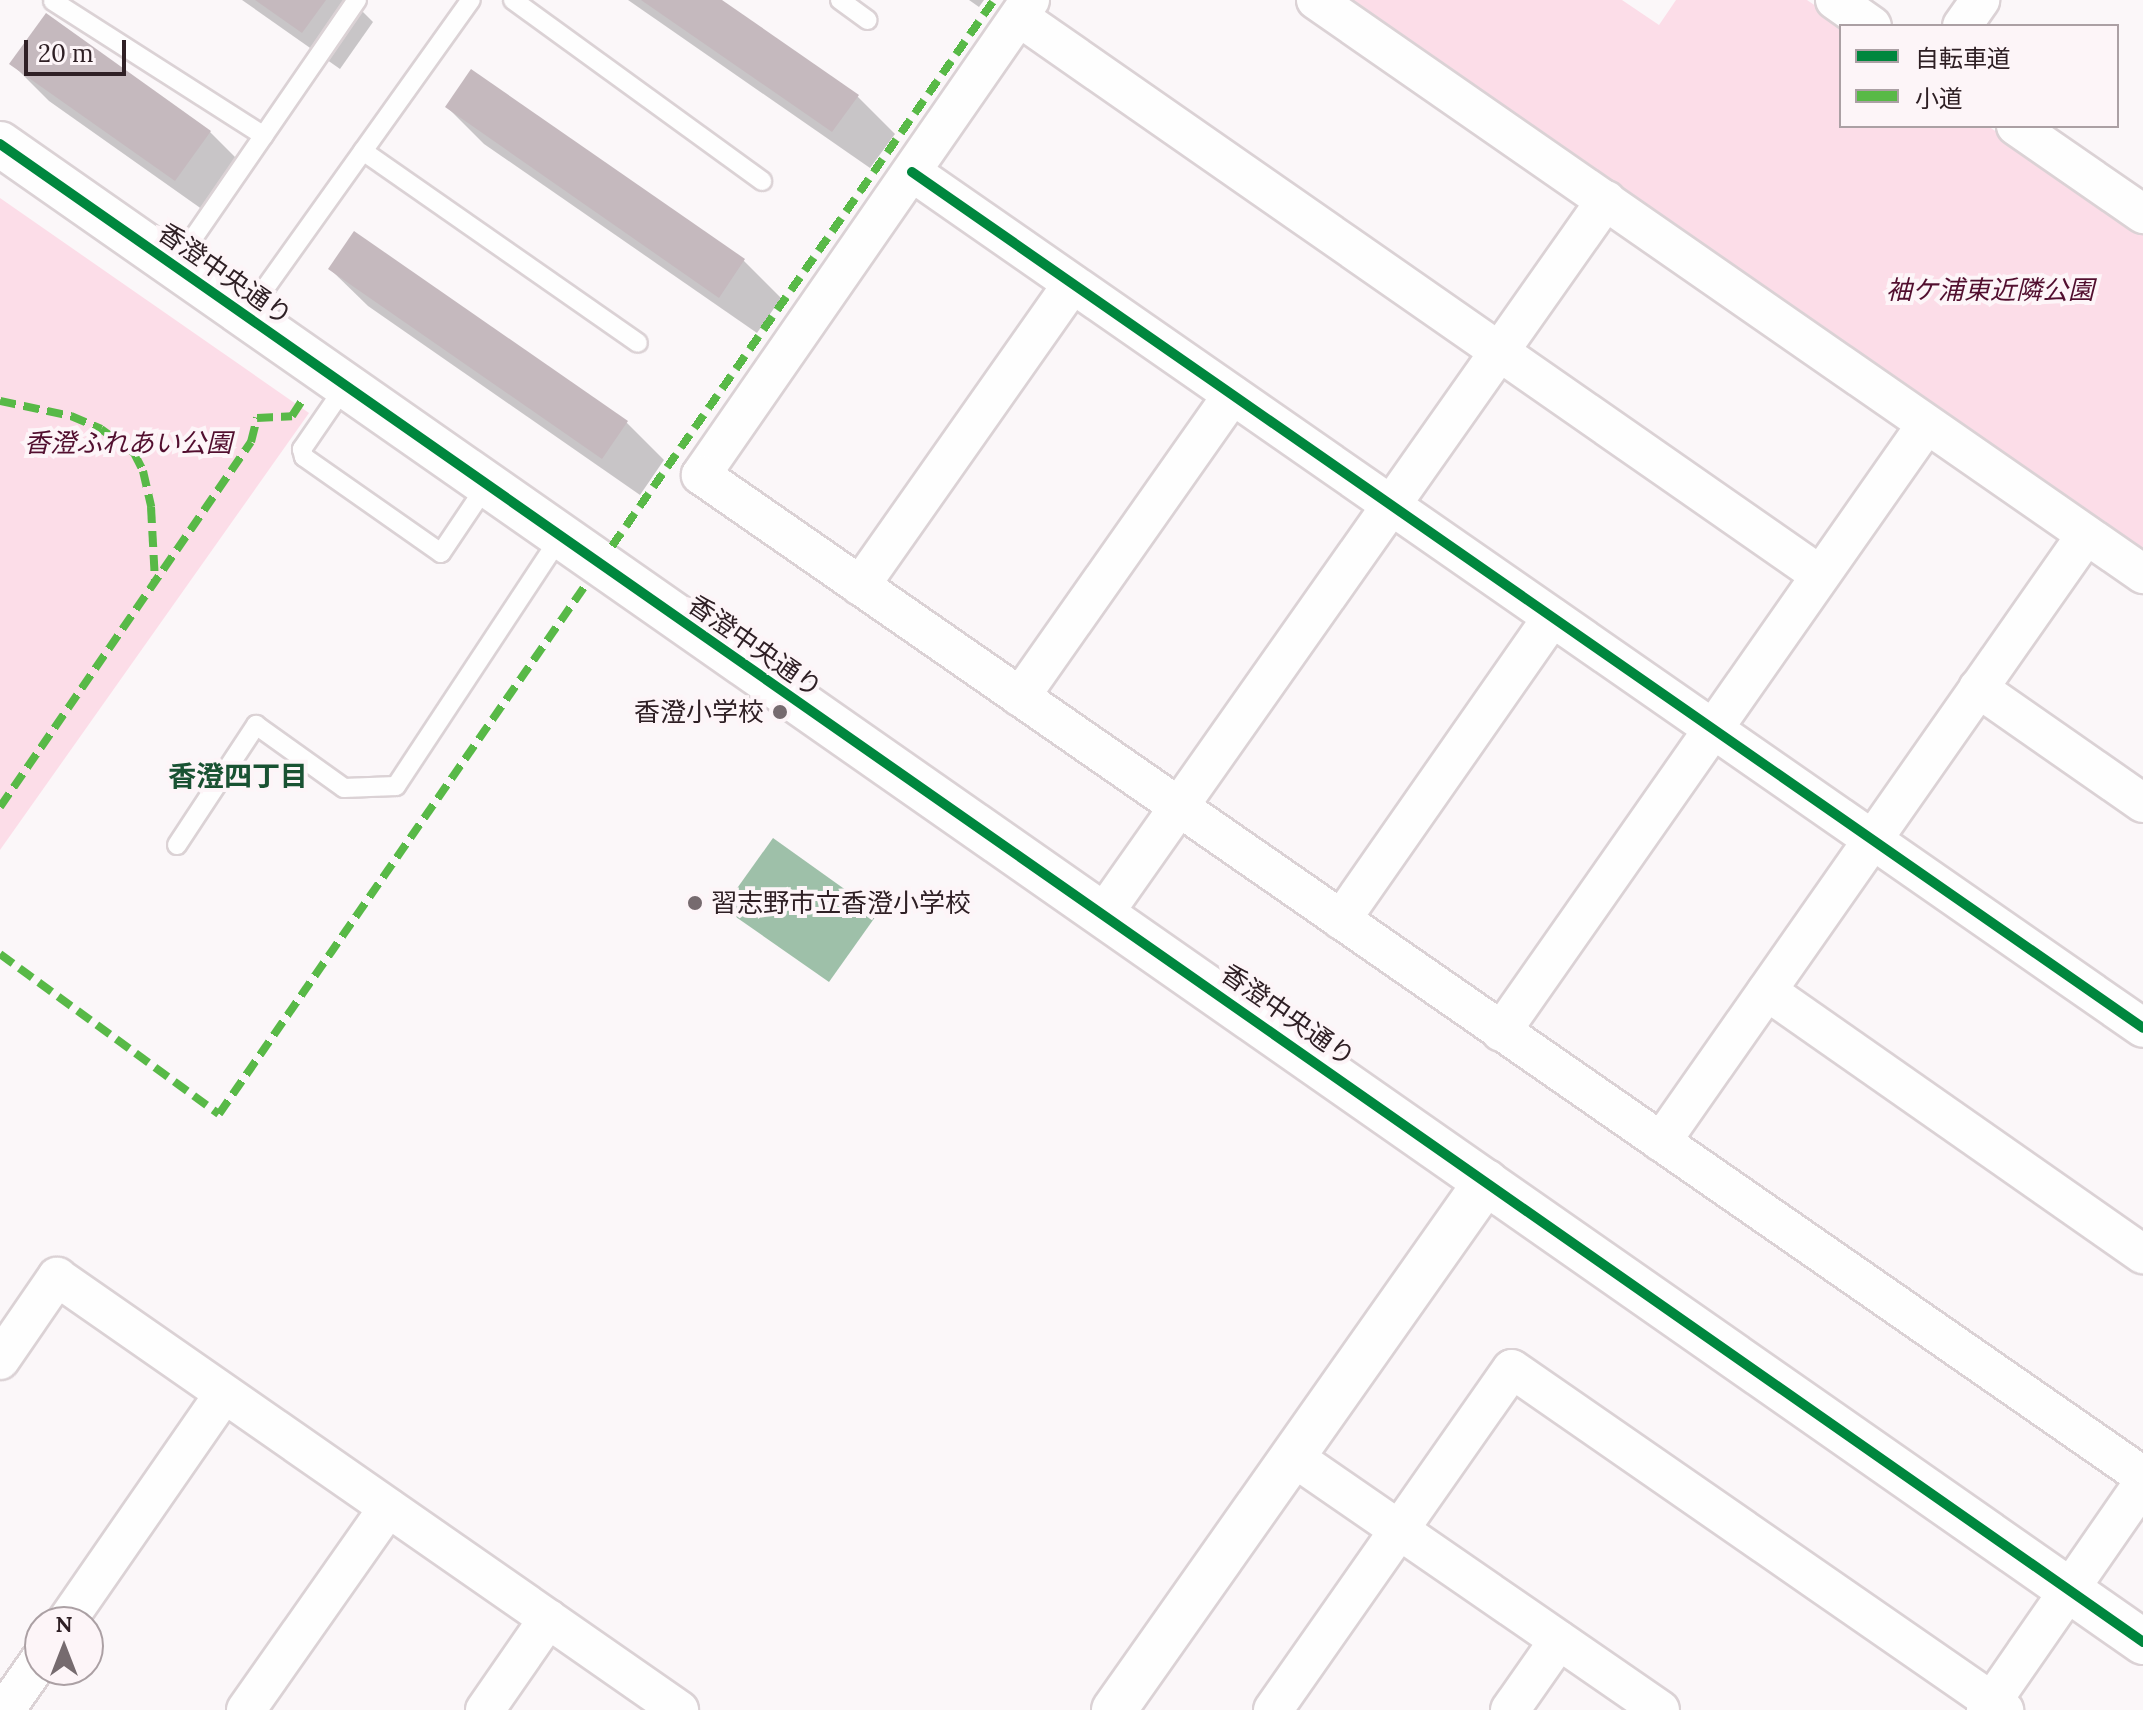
<!DOCTYPE html>
<html>
<head>
<meta charset="utf-8">
<style>
	body { margin:0 }
	#map { position:relative; width:2143px; height:1710px; overflow:hidden; background:#fbf7f9; font-family:Lora,"Noto Sans JP",serif }
	div>[style] { position:absolute }
	.green>* { inset:0; background:#fcdde8 }
	.water>* { inset:0; background:#9ec0a9 }
	.shadow>* { inset:0; background:#0003 }
	.building>* { inset:0; background:#c5b9be }
	.roads { filter:drop-shadow(2px 0 #dbd2d5) drop-shadow(-2px 0 #dbd2d5) drop-shadow(0 2px #dbd2d5) drop-shadow(0 -2px #dbd2d5) }
	.service>* { height:18px; margin:-9px; padding:0 9px; transform-origin:9px; border-radius:9px; background:#fefefe }
	.minor>* { height:38px; margin:-19px; padding:0 19px; transform-origin:19px; border-radius:19px; background:#fefefe }
	.tertiary>* { height:44px; margin:-22px; padding:0 22px; transform-origin:22px; border-radius:22px; background:#fefefe }
	.quiet>* { height:8px; margin-top:-4px; transform-origin:0; background:repeating-linear-gradient(90deg,#58b947 0 16px,transparent 0 24px) }
	.cycleway>* { height:10px; margin:-5px; padding:0 5px; transform-origin:5px; border-radius:5px; background:#00873e }
	.dots>* { width:22px; height:22px; translate:-50% -50%; box-sizing:border-box; border:4px solid #fdf5f8; border-radius:50% }
	span { translate:-50% -50%; white-space:nowrap; text-align:center; line-height:1.15; -webkit-text-stroke:8px #fdf5f8; paint-order:stroke }
	.street-label { font-size:26px; color:#2f2025 }
	.park-label { font-size:26px; color:#520f2f; font-style:italic }
	.poi-label { font-size:26px; color:#2f2025 }
	.right { translate:-100% -50%; text-align:right }
	.left { translate:0 -50%; text-align:left }
	.neighbourhood-label { font-size:28px; color:#195232; font-weight:700 }
	.legend { position:absolute; left:1839px; top:24px; width:280px; height:104px; box-sizing:border-box; background:#fdf5f8; border:2px solid #aba0a4; margin:0; padding:10px 14px; list-style:none; font-size:24px; color:#2f2025 }
	.legend li { display:flex; align-items:center; gap:16px; height:40px }
	.legend b { width:40px; border:2px solid #aba0a4 }
	.north { position:absolute; left:24px; top:1606px; width:80px; height:80px; box-sizing:border-box; background:#fdf5f8; border:2px solid #aba0a4; border-radius:50%; rotate:0deg; font-size:22px; font-weight:700; line-height:32px; text-align:center; color:#2f2025 }
	.north::after { content:''; display:block; margin:auto; width:28px; height:36px; background:#766b6f; clip-path:polygon(50% 0,100% 100%,50% 72%,0 100%) }
	.scale { position:absolute; left:24px; top:40px; width:102px; height:36px; box-sizing:border-box; border:4px solid #2f2025; border-top:0; padding-left:10px; font-size:24px; line-height:28px; white-space:nowrap; color:#2f2025; -webkit-text-stroke:6px #fdf5f8; paint-order:stroke }
</style>
</head>
<body>
<div id="map">
	<div class="green">
		<div style="clip-path:polygon(1340px 0,1622px 0,1659px 25px,1676px 0,1807px 0,1845px 26px,1841px 26px,1841px 126px,1988px 126px,2143px 233px,2143px 560px)"></div>
		<div style="clip-path:polygon(0 198px,309px 413px,0 850px)"></div>
	</div>
	<div class="water">
		<div style="clip-path:polygon(773px 838px,878px 913px,829px 982px,723px 908px)"></div>
	</div>
	<div class="shadow">
		<div style="clip-path:polygon(242px 0,351px 0,373px 22px,340px 69px)"></div>
		<div style="clip-path:polygon(628px 0,719px 0,857px 96px,895px 134px,870px 168px)"></div>
		<div style="clip-path:polygon(969px 0,984px 0,979px 7px)"></div>
		<div style="clip-path:polygon(12px 64px,210px 132px,247px 169px,213px 217px,49px 101px)"></div>
		<div style="clip-path:polygon(472px 72px,744px 261px,781px 298px,757px 333px,484px 144px,447px 107px)"></div>
		<div style="clip-path:polygon(355px 234px,627px 423px,664px 460px,640px 495px,368px 306px,330px 269px)"></div>
	</div>
	<div class="building">
		<div style="clip-path:polygon(255px 0,326px 0,302px 33px)"></div>
		<div style="clip-path:polygon(641px 0,722px 0,859px 95px,832px 132px)"></div>
		<div style="clip-path:polygon(46px 13px,211px 131px,175px 181px,9px 64px)"></div>
		<div style="clip-path:polygon(471px 69px,745px 259px,719px 298px,445px 107px)"></div>
		<div style="clip-path:polygon(354px 231px,628px 421px,602px 459px,328px 269px)"></div>
	</div>
	<div class="roads">
		<div class="service">
			<div style="left:513px;top:0;width:308px;rotate:36deg"></div>
			<div style="left:840px;top:0;width:34px;rotate:36deg"></div>
			<div style="left:53px;top:1px;width:250px;rotate:32.6deg"></div>
			<div style="left:363px;top:151px;width:335px;rotate:34.9deg"></div>
			<div style="left:174px;top:266px;width:323px;rotate:-55.5deg"></div>
			<div style="left:246px;top:315px;width:387px;rotate:-54.5deg"></div>
			<div style="left:346px;top:385px;width:78px;rotate:124.5deg"></div>
			<div style="left:302px;top:449px;width:8px;rotate:76deg"></div>
			<div style="left:304px;top:457px;width:167px;rotate:35deg"></div>
			<div style="left:441px;top:553px;width:81px;rotate:-56.1deg"></div>
			<div style="left:177px;top:845px;width:144px;rotate:-56.6deg"></div>
			<div style="left:256px;top:725px;width:108px;rotate:35.6deg"></div>
			<div style="left:344px;top:788px;width:52px;rotate:-2.2deg"></div>
			<div style="left:396px;top:786px;width:298px;rotate:-56.6deg"></div>
		</div>
		<div class="minor">
			<div style="left:1030px;top:0;width:578px;rotate:124.71deg"></div>
			<div style="left:701px;top:475px;width:1755px;rotate:34.77deg"></div>
			<div style="left:1316px;top:0;width:1007px;rotate:34.76deg"></div>
			<div style="left:1835px;top:0;width:45px;rotate:35.1deg"></div>
			<div style="left:1019px;top:17px;width:976px;rotate:34.86deg"></div>
			<div style="left:1962px;top:26px;width:32px;rotate:-55deg"></div>
			<div style="left:2016px;top:126px;width:155px;rotate:34.7deg"></div>
			<div style="left:912px;top:172px;width:1499px;rotate:34.81deg"></div>
			<div style="left:860px;top:586px;width:369px;rotate:-54.9deg"></div>
			<div style="left:1978px;top:688px;width:201px;rotate:34.9deg"></div>
			<div style="left:1020px;top:697px;width:369px;rotate:-54.9deg"></div>
			<div style="left:1104px;top:913px;width:872px;rotate:-54.85deg"></div>
			<div style="left:1341px;top:920px;width:369px;rotate:-55.1deg"></div>
			<div style="left:1767px;top:991px;width:459px;rotate:35deg"></div>
			<div style="left:1501px;top:1032px;width:741px;rotate:-55deg"></div>
			<div style="left:1661px;top:1142px;width:741px;rotate:-55deg"></div>
			<div style="left:0;top:1360px;width:101px;rotate:-55.5deg"></div>
			<div style="left:57px;top:1277px;width:758px;rotate:34.84deg"></div>
			<div style="left:1292px;top:1456px;width:447px;rotate:34.6deg"></div>
			<div style="left:66px;top:1622px;width:277px;rotate:-55.3deg"></div>
			<div style="left:5px;top:1710px;width:61px;rotate:-55deg"></div>
			<div style="left:246px;top:1710px;width:247px;rotate:-54.9deg"></div>
			<div style="left:485px;top:1710px;width:111px;rotate:-55.3deg"></div>
			<div style="left:1273px;top:1710px;width:416px;rotate:-55deg"></div>
			<div style="left:1512px;top:1369px;width:599px;rotate:34.73deg"></div>
			<div style="left:1510px;top:1710px;width:85px;rotate:-55deg"></div>
			<div style="left:1986px;top:1710px;width:276px;rotate:-55.3deg"></div>
		</div>
		<div class="tertiary">
			<div style="left:0;top:144px;width:2615px;rotate:34.95deg"></div>
			<div style="left:1114px;top:1710px;width:646px;rotate:-54.83deg"></div>
		</div>
	</div>
	<div class="quiet">
		<div style="left:0;top:401px;width:73px;rotate:11.9deg"></div>
		<div style="left:71px;top:416px;width:33px;rotate:23deg"></div>
		<div style="left:101px;top:429px;width:41px;rotate:36deg"></div>
		<div style="left:134px;top:453px;width:20px;rotate:63deg"></div>
		<div style="left:143px;top:471px;width:37px;rotate:77deg"></div>
		<div style="left:151px;top:507px;width:75px;rotate:86.9deg"></div>
		<div style="left:612px;top:546px;width:666px;rotate:-55.02deg"></div>
		<div style="left:0;top:807px;width:443px;rotate:-55.5deg"></div>
		<div style="left:251px;top:442px;width:25px;rotate:-76deg"></div>
		<div style="left:257px;top:418px;width:35px;rotate:-3deg"></div>
		<div style="left:292px;top:416px;width:20px;rotate:-57deg"></div>
		<div style="left:0;top:954px;width:271px;rotate:36.2deg"></div>
		<div style="left:219px;top:1114px;width:646px;rotate:-55.28deg"></div>
	</div>
	<div class="cycleway">
		<div style="left:0;top:144px;width:2615px;rotate:34.95deg"></div>
		<div style="left:912px;top:172px;width:1499px;rotate:34.81deg"></div>
	</div>
	<div class="dots">
		<div style="left:780px;top:712px;background:#766b6f"></div>
		<div style="left:695px;top:903px;background:#766b6f"></div>
	</div>
	<div class="street-label">
		<span style="left:225px;top:274px;rotate:35deg">香澄中央通り</span>
		<span style="left:755px;top:646px;rotate:35deg">香澄中央通り</span>
		<span style="left:1288px;top:1015px;rotate:35deg">香澄中央通り</span>
	</div>
	<div class="park-label">
		<span style="left:1990px;top:290px">袖ケ浦東近隣公園</span>
		<span style="left:128px;top:443px">香澄ふれあい公園</span>
	</div>
	<div class="poi-label">
		<span class="right" style="left:764px;top:712px">香澄小学校</span>
		<span class="left" style="left:711px;top:903px">習志野市立香澄小学校</span>
	</div>
	<div class="neighbourhood-label">
		<span style="left:238px;top:776px">香澄四丁目</span>
	</div>
	<ul class="legend">
	<li><b style="height:10px;background:#00873e"></b>自転車道</li>
	<li><b style="height:10px;background:#58b947"></b>小道</li>
	</ul>
	<div class="north">N</div>
	<div class="scale">20 m</div>
</div>
</body>
</html>
